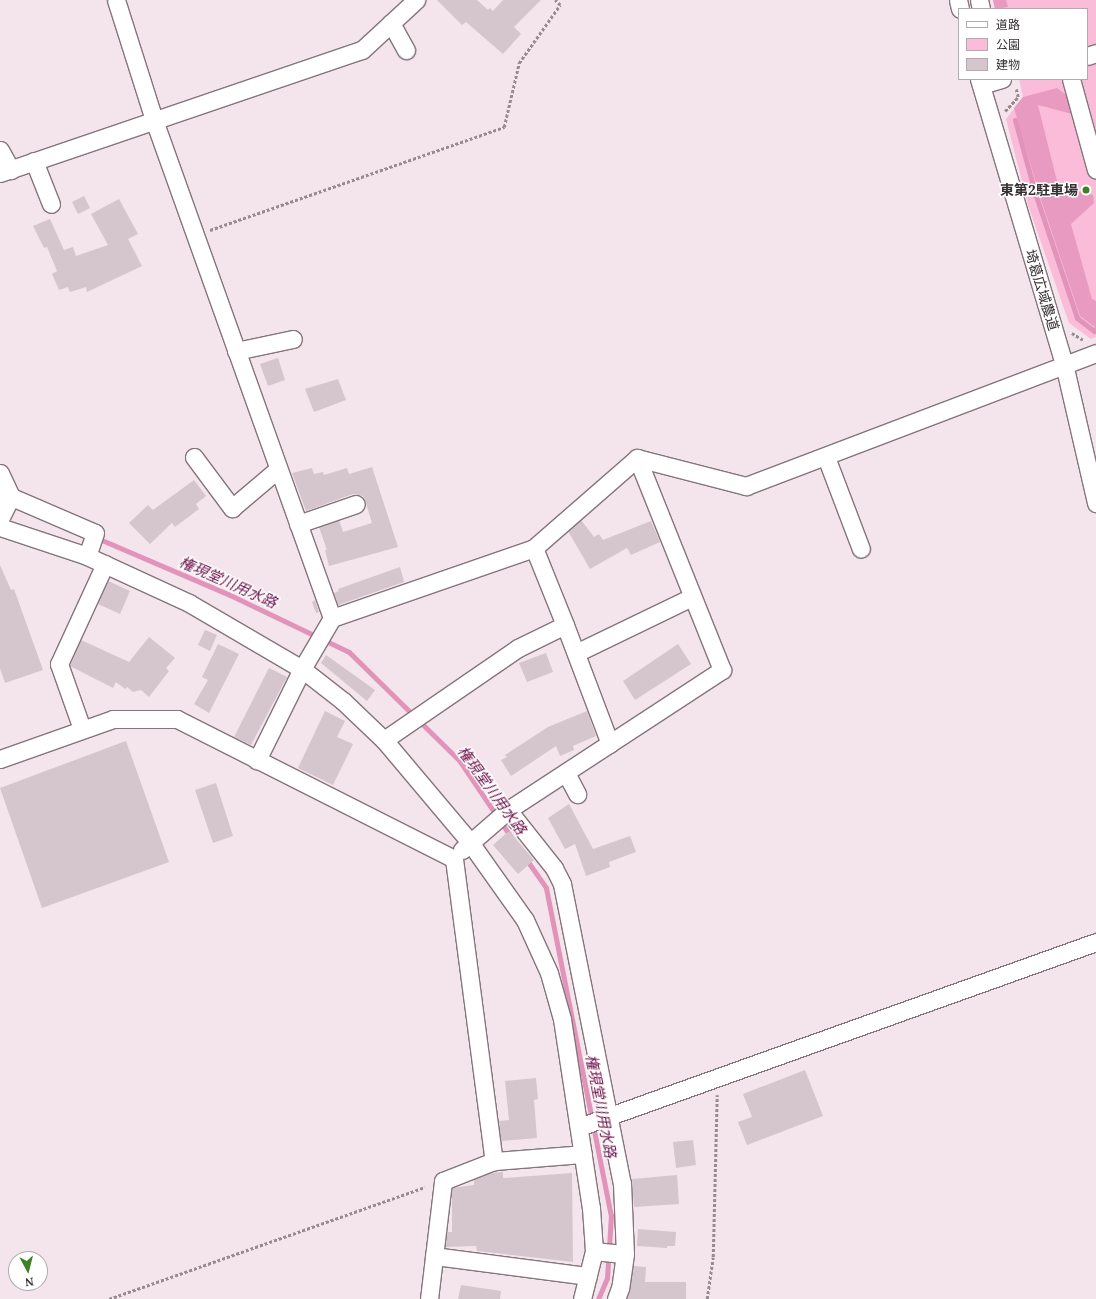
<!DOCTYPE html>
<html>
<head>
<meta charset="utf-8">
<style>
	body { margin:0 }
	#map { position:relative; width:1096px; height:1299px; overflow:hidden; background:#f4e4eb; font-family:"Noto Serif","Noto Sans JP",serif }
	div>[style] { position:absolute }
	.green>* { inset:0; background:#fabcd9 }
	.forest>* { inset:0; background:#e99ac1 }
	.stream>* { height:5px; margin:-2.5px; padding:0 2.5px; transform-origin:2.5px; border-radius:2.5px; background:#e193b9 }
	.building>* { inset:0; background:#d5c5cc }
	.path>* { height:2.5px; margin-top:-1.25px; transform-origin:0; background:repeating-linear-gradient(90deg,#968b90 0 3px,transparent 0 5px) }
	.roads { filter:drop-shadow(1px 0 #84757c) drop-shadow(-1px 0 #84757c) drop-shadow(0 1px #84757c) drop-shadow(0 -1px #84757c) }
	.minor>* { height:17px; margin:-8.5px; padding:0 8.5px; transform-origin:8.5px; border-radius:8.5px; background:#fff }
	.dots>* { width:11px; height:11px; translate:-50% -50%; box-sizing:border-box; border:2px solid #fff; border-radius:50% }
	span { translate:-50% -50%; white-space:nowrap; text-align:center; line-height:1.15; -webkit-text-stroke:3px #fff; paint-order:stroke }
	.poi-label { font-size:14px; color:#352f32; font-weight:700 }
	.right { translate:-100% -50%; text-align:right }
	.street-label { font-size:14px; color:#352f32 }
	.water-label { font-size:15px; color:#6c1049; font-style:italic }
	.legend { position:absolute; left:958px; top:8px; width:130px; height:72px; box-sizing:border-box; background:#fff; border:1px solid #aeacad; margin:0; padding:5px 7px; list-style:none; font-size:12px; color:#352f32 }
	.legend li { display:flex; align-items:center; gap:8px; height:20px }
	.legend b { width:20px; border:1px solid #aeacad }
	.north { position:absolute; left:8px; top:1251px; width:40px; height:40px; box-sizing:border-box; background:#fff; border:1px solid #aeacad; border-radius:50%; rotate:173deg; font-size:11px; font-weight:700; line-height:16px; text-align:center; color:#352f32 }
	.north::after { content:''; display:block; margin:auto; width:14px; height:18px; background:#3e8226; clip-path:polygon(50% 0,100% 100%,50% 72%,0 100%) }
</style>
</head>
<body>
<div id="map">
	<div class="green">
		<div style="clip-path:polygon(993px 0,1096px 0,1096px 337px,1091px 339px,1069px 323px,1028px 205px,1006px 119px,1023px 97px,1019px 79px,1087px 79px,1087px 9px,995px 9px)"></div>
	</div>
	<div class="forest">
		<div style="clip-path:polygon(993px 0,1006px 0,1008px 7px,995px 9px)"></div>
		<div style="clip-path:polygon(1057px 88px,1068px 96px,1072px 114px,1038px 105px,1058px 185px,1093px 195px,1094px 203px,1071px 224px,1092px 299px,1096px 301px,1096px 328px,1080px 316px,1041px 200px,1014px 108px,1023px 97px)"></div>
	</div>
	<div class="stream">
		<div style="left:1015px;top:120px;width:79px;rotate:74.6deg"></div>
		<div style="left:1036px;top:196px;width:129px;rotate:71.4deg"></div>
		<div style="left:1077px;top:318px;width:21px;rotate:37deg"></div>
		<div style="left:1094px;top:331px;width:3px;rotate:-45deg"></div>
		<div style="left:97px;top:538px;width:145px;rotate:23.2deg"></div>
		<div style="left:230px;top:595px;width:132px;rotate:25.6deg"></div>
		<div style="left:349px;top:652px;width:154px;rotate:44.5deg"></div>
		<div style="left:459px;top:760px;width:93px;rotate:56deg"></div>
		<div style="left:526px;top:859px;width:35px;rotate:55deg"></div>
		<div style="left:546px;top:888px;width:333px;rotate:78.8deg"></div>
		<div style="left:611px;top:1215px;width:63px;rotate:93.6deg"></div>
		<div style="left:607px;top:1278px;width:23px;rotate:113deg"></div>
	</div>
	<div class="building">
		<div style="clip-path:polygon(437px 0,477px 0,488px 10px,490px 8px,493px 11px,503px 0,541px 0,514px 27px,521px 34px,503px 54px,466px 22px,462px 25px)"></div>
		<div style="clip-path:polygon(84px 196px,90px 208px,78px 214px,72px 202px)"></div>
		<div style="clip-path:polygon(119px 199px,138px 234px,128px 239px,142px 266px,87px 292px,86px 287px,70px 292px,68px 287px,59px 290px,52px 274px,57px 271px,47px 247px,44px 248px,33px 226px,50px 219px,64px 250px,73px 247px,76px 256px,108px 245px,91px 214px)"></div>
		<div style="clip-path:polygon(278px 358px,285px 380px,268px 386px,260px 364px)"></div>
		<div style="clip-path:polygon(338px 379px,346px 400px,314px 412px,305px 389px)"></div>
		<div style="clip-path:polygon(372px 467px,398px 547px,329px 566px,325px 550px,327px 550px,319px 527px,339px 520px,343px 532px,372px 523px,365px 500px,363px 496px,353px 494px,306px 511px,292px 473px,312px 468px,314px 474px,323px 472px,324px 475px,347px 468px,349px 474px)"></div>
		<div style="clip-path:polygon(194px 480px,206px 496px,196px 504px,199px 509px,175px 527px,172px 523px,150px 544px,129px 523px,148px 505px,153px 510px)"></div>
		<div style="clip-path:polygon(581px 520px,594px 537px,599px 534px,603px 540px,651px 521px,660px 542px,631px 555px,627px 548px,590px 569px,568px 531px)"></div>
		<div style="clip-path:polygon(0 565px,11px 590px,14px 589px,43px 670px,5px 683px,0 668px)"></div>
		<div style="clip-path:polygon(400px 567px,404px 582px,338px 605px,334px 593px,339px 591px,338px 589px)"></div>
		<div style="clip-path:polygon(108px 581px,130px 591px,120px 614px,98px 604px)"></div>
		<div style="clip-path:polygon(315px 600px,319px 612px,316px 613px,312px 602px)"></div>
		<div style="clip-path:polygon(205px 630px,217px 635px,210px 651px,198px 645px)"></div>
		<div style="clip-path:polygon(149px 637px,175px 658px,166px 668px,169px 671px,149px 697px,141px 690px,133px 692px,127px 687px,125px 689px,116px 682px,113px 688px,70px 666px,81px 640px,129px 662px)"></div>
		<div style="clip-path:polygon(218px 644px,239px 654px,209px 713px,194px 704px,208px 680px,202px 677px)"></div>
		<div style="clip-path:polygon(678px 644px,691px 664px,635px 700px,623px 681px)"></div>
		<div style="clip-path:polygon(546px 653px,553px 672px,527px 682px,519px 663px)"></div>
		<div style="clip-path:polygon(326px 655px,375px 690px,367px 701px,321px 663px)"></div>
		<div style="clip-path:polygon(269px 668px,287px 677px,251px 745px,234px 737px)"></div>
		<div style="clip-path:polygon(325px 711px,345px 721px,337px 737px,353px 744px,333px 785px,298px 768px)"></div>
		<div style="clip-path:polygon(587px 711px,596px 736px,573px 746px,574px 750px,560px 756px,556px 746px,511px 776px,501px 760px,507px 757px,505px 755px,548px 727px)"></div>
		<div style="clip-path:polygon(126px 741px,169px 862px,42px 908px,0 788px)"></div>
		<div style="clip-path:polygon(216px 783px,233px 836px,213px 843px,195px 790px)"></div>
		<div style="clip-path:polygon(569px 804px,593px 849px,630px 836px,636px 852px,609px 862px,610px 867px,586px 876px,575px 844px,565px 849px,548px 818px)"></div>
		<div style="clip-path:polygon(509px 831px,534px 860px,518px 874px,493px 845px)"></div>
		<div style="clip-path:polygon(805px 1070px,823px 1116px,747px 1145px,738px 1122px,752px 1117px,743px 1094px)"></div>
		<div style="clip-path:polygon(536px 1078px,538px 1099px,534px 1100px,537px 1138px,501px 1141px,499px 1121px,509px 1120px,505px 1081px)"></div>
		<div style="clip-path:polygon(693px 1140px,696px 1165px,676px 1168px,673px 1142px)"></div>
		<div style="clip-path:polygon(503px 1172px,503px 1178px,572px 1173px,573px 1262px,477px 1251px,476px 1246px,445px 1247px,447px 1232px,452px 1232px,452px 1188px,474px 1185px,474px 1180px,490px 1173px)"></div>
		<div style="clip-path:polygon(677px 1175px,679px 1204px,634px 1207px,632px 1179px)"></div>
		<div style="clip-path:polygon(638px 1229px,676px 1232px,675px 1246px,667px 1246px,667px 1248px,637px 1246px)"></div>
		<div style="clip-path:polygon(633px 1266px,646px 1267px,645px 1282px,686px 1282px,686px 1299px,627px 1299px)"></div>
		<div style="clip-path:polygon(461px 1285px,501px 1291px,500px 1299px,458px 1299px)"></div>
	</div>
	<div class="path">
		<div style="left:1005px;top:111px;width:19px;rotate:-47deg"></div>
		<div style="left:1018px;top:97px;width:8px;rotate:-104deg"></div>
		<div style="left:210px;top:230px;width:312px;rotate:-19.3deg"></div>
		<div style="left:504px;top:127px;width:66px;rotate:-76.8deg"></div>
		<div style="left:519px;top:63px;width:71px;rotate:-54.7deg"></div>
		<div style="left:560px;top:5px;width:7px;rotate:-135deg"></div>
		<div style="left:1072px;top:333px;width:13px;rotate:32deg"></div>
		<div style="left:109px;top:1299px;width:335px;rotate:-19.5deg"></div>
		<div style="left:707px;top:1299px;width:42px;rotate:-81.9deg"></div>
		<div style="left:713px;top:1257px;width:162px;rotate:-88.6deg"></div>
	</div>
	<div class="roads">
		<div class="minor">
			<div style="left:116px;top:0;width:126px;rotate:72.4deg"></div>
			<div style="left:154px;top:120px;width:529px;rotate:70.33deg"></div>
			<div style="left:332px;top:618px;width:59px;rotate:120.5deg"></div>
			<div style="left:302px;top:669px;width:102px;rotate:116.3deg"></div>
			<div style="left:958px;top:0;width:9px;rotate:77deg"></div>
			<div style="left:979px;top:0;width:9px;rotate:77deg"></div>
			<div style="left:391px;top:23px;width:31px;rotate:61deg"></div>
			<div style="left:1087px;top:56px;width:9px;rotate:-18deg"></div>
			<div style="left:979px;top:79px;width:297px;rotate:73.4deg"></div>
			<div style="left:1064px;top:364px;width:143px;rotate:77deg"></div>
			<div style="left:1071px;top:79px;width:94px;rotate:74.6deg"></div>
			<div style="left:981px;top:85px;width:22px;rotate:-16deg"></div>
			<div style="left:0;top:150px;width:23px;rotate:61deg"></div>
			<div style="left:34px;top:161px;width:46px;rotate:68.4deg"></div>
			<div style="left:0;top:173px;width:382px;rotate:-18.8deg"></div>
			<div style="left:362px;top:50px;width:74px;rotate:-42.8deg"></div>
			<div style="left:236px;top:351px;width:58px;rotate:-11.9deg"></div>
			<div style="left:194px;top:457px;width:64px;rotate:53.3deg"></div>
			<div style="left:232px;top:508px;width:60px;rotate:-40.3deg"></div>
			<div style="left:826px;top:457px;width:98px;rotate:69.2deg"></div>
			<div style="left:0;top:473px;width:26px;rotate:65deg"></div>
			<div style="left:11px;top:497px;width:25px;rotate:117deg"></div>
			<div style="left:0;top:492px;width:103px;rotate:23.3deg"></div>
			<div style="left:95px;top:533px;width:24px;rotate:109deg"></div>
			<div style="left:298px;top:524px;width:61px;rotate:-19deg"></div>
			<div style="left:0;top:527px;width:92px;rotate:18.4deg"></div>
			<div style="left:87px;top:556px;width:112px;rotate:24.7deg"></div>
			<div style="left:189px;top:603px;width:131px;rotate:30.3deg"></div>
			<div style="left:302px;top:669px;width:52px;rotate:38deg"></div>
			<div style="left:343px;top:701px;width:57px;rotate:43.6deg"></div>
			<div style="left:384px;top:740px;width:132px;rotate:49.9deg"></div>
			<div style="left:469px;top:841px;width:97px;rotate:54.7deg"></div>
			<div style="left:525px;top:920px;width:58px;rotate:65.6deg"></div>
			<div style="left:549px;top:973px;width:48px;rotate:74.2deg"></div>
			<div style="left:562px;top:1019px;width:191px;rotate:81.3deg"></div>
			<div style="left:591px;top:1208px;width:43px;rotate:86deg"></div>
			<div style="left:594px;top:1251px;width:49px;rotate:104deg"></div>
			<div style="left:332px;top:618px;width:214px;rotate:-19.1deg"></div>
			<div style="left:565px;top:625px;width:127px;rotate:69.3deg"></div>
			<div style="left:576px;top:653px;width:129px;rotate:-25.8deg"></div>
			<div style="left:82px;top:729px;width:69px;rotate:-109.5deg"></div>
			<div style="left:59px;top:664px;width:110px;rotate:-65.3deg"></div>
			<div style="left:384px;top:740px;width:163px;rotate:-34.5deg"></div>
			<div style="left:518px;top:648px;width:52px;rotate:-26.1deg"></div>
			<div style="left:565px;top:625px;width:83px;rotate:-111.9deg"></div>
			<div style="left:534px;top:548px;width:137px;rotate:-41.1deg"></div>
			<div style="left:637px;top:458px;width:113px;rotate:14.4deg"></div>
			<div style="left:746px;top:486px;width:374px;rotate:-20.8deg"></div>
			<div style="left:0;top:759px;width:120px;rotate:-19.5deg"></div>
			<div style="left:113px;top:719px;width:64px"></div>
			<div style="left:177px;top:719px;width:310px;rotate:26.8deg"></div>
			<div style="left:454px;top:859px;width:305px;rotate:82.5deg"></div>
			<div style="left:566px;top:773px;width:24px;rotate:62deg"></div>
			<div style="left:508px;top:810px;width:74px;rotate:51.6deg"></div>
			<div style="left:554px;top:868px;width:18px;rotate:63deg"></div>
			<div style="left:562px;top:884px;width:305px;rotate:78.7deg"></div>
			<div style="left:622px;top:1183px;width:71px;rotate:87.6deg"></div>
			<div style="left:625px;top:1254px;width:34px;rotate:98deg"></div>
			<div style="left:620px;top:1288px;width:12px;rotate:110deg"></div>
			<div style="left:462px;top:850px;width:61px;rotate:-41deg"></div>
			<div style="left:508px;top:810px;width:256px;rotate:-33.2deg"></div>
			<div style="left:722px;top:670px;width:228px;rotate:-111.8deg"></div>
			<div style="left:579px;top:1127px;width:549px;rotate:-19.69deg"></div>
			<div style="left:594px;top:1251px;width:31px;rotate:6deg"></div>
			<div style="left:434px;top:1256px;width:155px;rotate:7.4deg"></div>
			<div style="left:429px;top:1299px;width:119px;rotate:-83.2deg"></div>
			<div style="left:443px;top:1181px;width:55px;rotate:-21.4deg"></div>
			<div style="left:494px;top:1161px;width:89px;rotate:-4.5deg"></div>
		</div>
	</div>
	<div class="dots">
		<div style="left:1086px;top:190px;background:#3e8226"></div>
	</div>
	<div class="poi-label">
		<span class="right" style="left:1078px;top:190px">東第2駐車場</span>
	</div>
	<div class="street-label">
		<span style="left:1042px;top:290px;rotate:73deg">埼葛広域農道</span>
	</div>
	<div class="water-label">
		<span style="left:228px;top:582px;rotate:24deg">権現堂川用水路</span>
		<span style="left:492px;top:790px;rotate:54deg">権現堂川用水路</span>
		<span style="left:601px;top:1106px;rotate:79deg">権現堂川用水路</span>
	</div>
	<ul class="legend">
	<li><b style="height:5px;background:#fff"></b>道路</li>
	<li><b style="height:11px;background:#fabcd9"></b>公園</li>
	<li><b style="height:11px;background:#d5c5cc"></b>建物</li>
	</ul>
	<div class="north">N</div>
</div>
</body>
</html>
